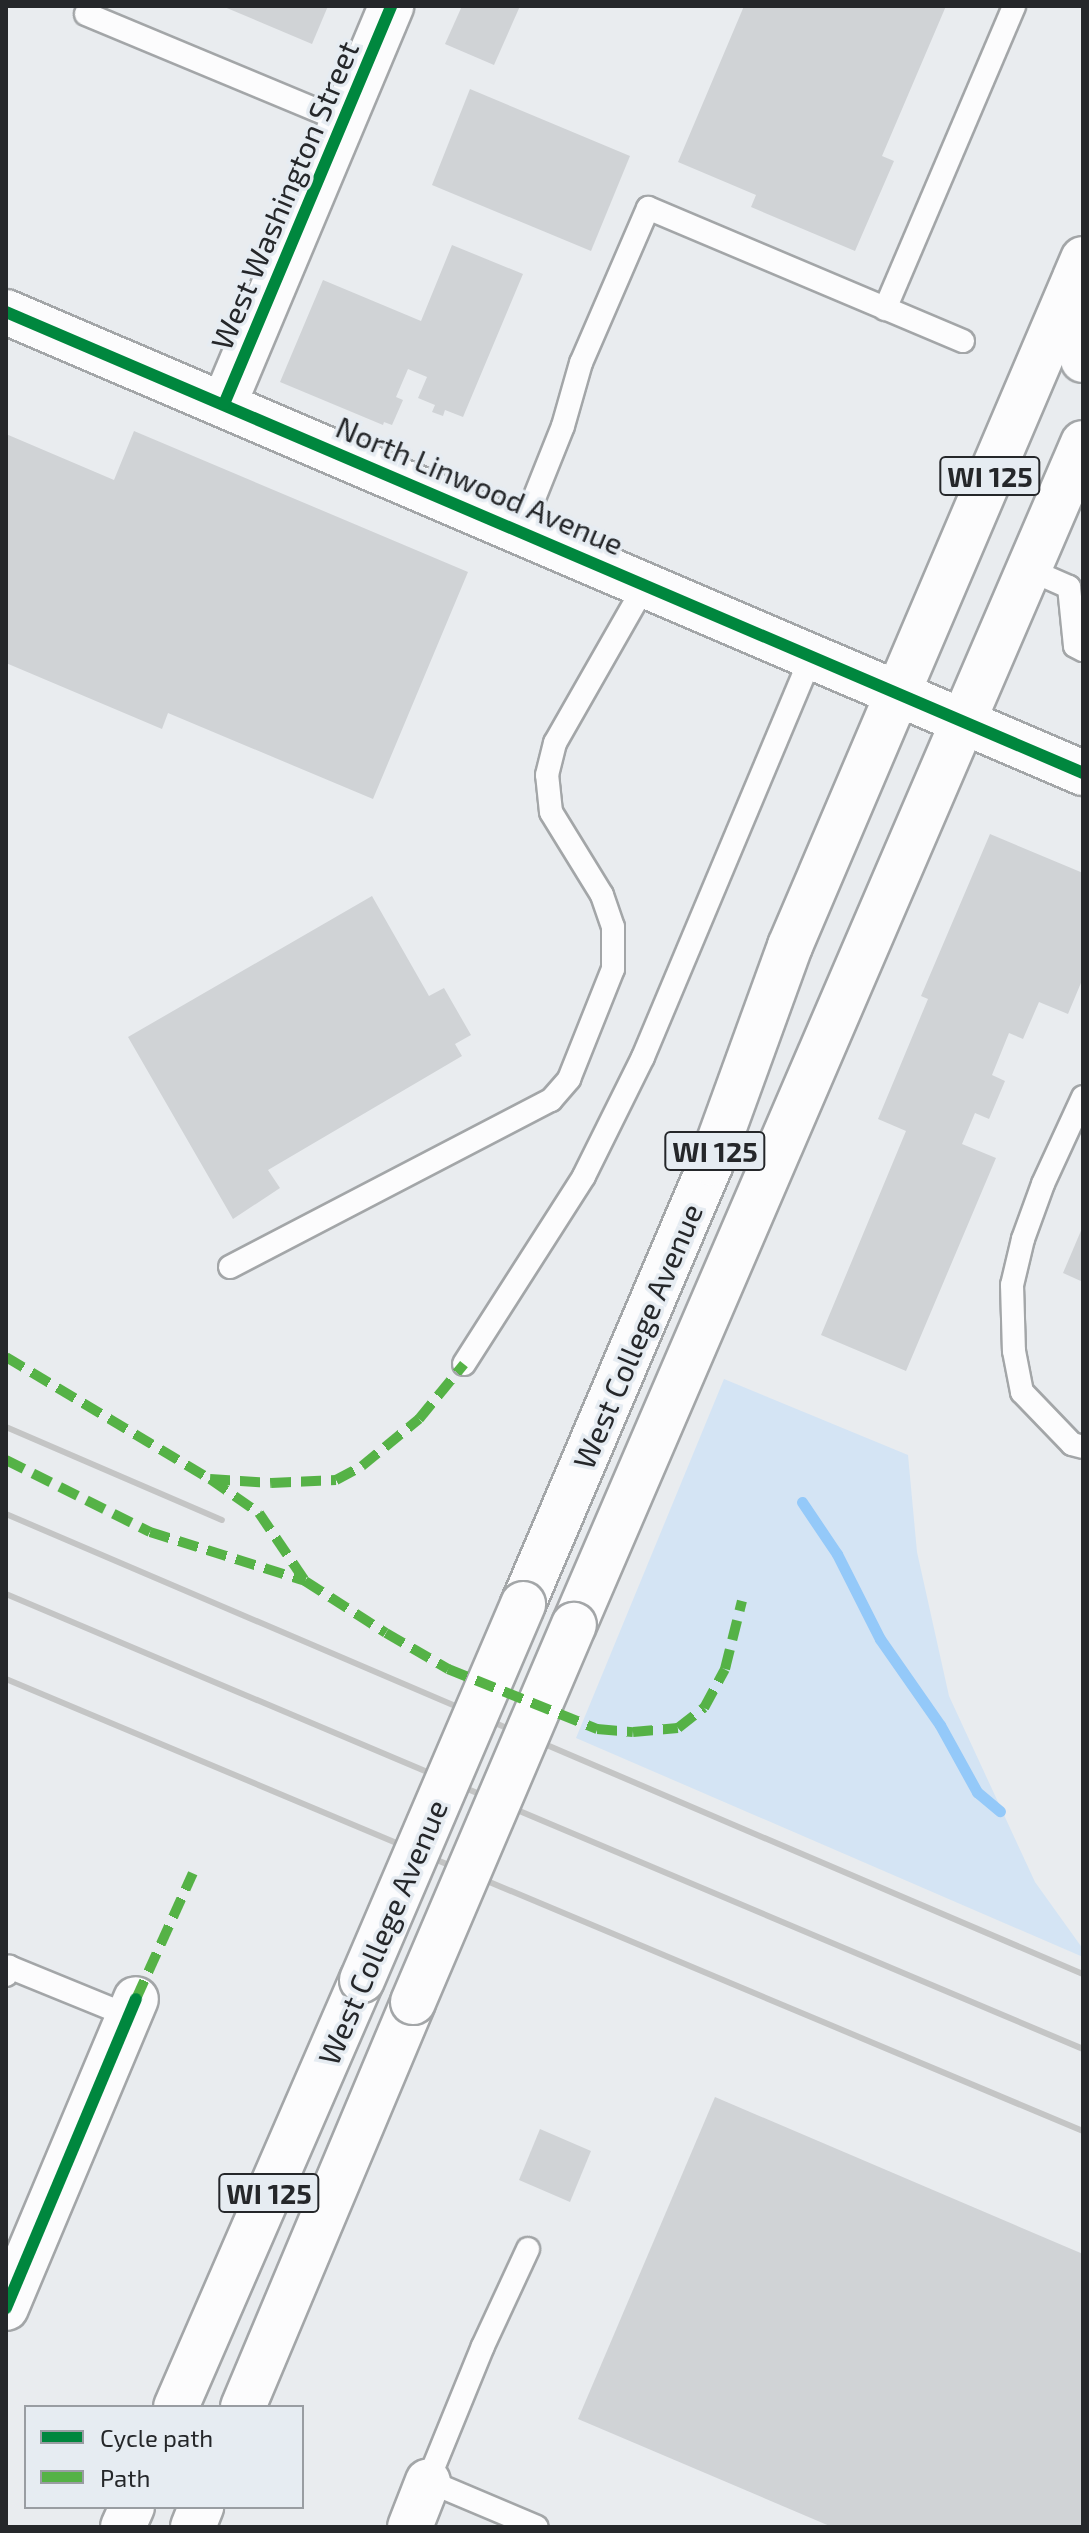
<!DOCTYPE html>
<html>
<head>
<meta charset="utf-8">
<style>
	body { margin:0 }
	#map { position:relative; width:1089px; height:2533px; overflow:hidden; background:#e9ecef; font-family:"Exo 2",sans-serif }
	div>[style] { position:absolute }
	.green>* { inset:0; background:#d4e4f4 }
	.stream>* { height:11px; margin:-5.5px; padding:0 5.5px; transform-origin:5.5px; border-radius:5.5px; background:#94c9f9 }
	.building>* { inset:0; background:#d0d3d6 }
	.roads { filter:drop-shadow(2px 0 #a3a6a8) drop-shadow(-2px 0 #a3a6a8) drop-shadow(0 2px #a3a6a8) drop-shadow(0 -2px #a3a6a8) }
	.lane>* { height:22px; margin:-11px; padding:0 11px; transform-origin:11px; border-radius:11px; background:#fcfcfd }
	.street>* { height:44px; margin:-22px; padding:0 22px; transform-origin:22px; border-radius:22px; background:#fcfcfd }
	.secondary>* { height:44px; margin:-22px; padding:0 22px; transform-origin:22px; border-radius:22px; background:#fcfcfd }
	.primary>* { height:44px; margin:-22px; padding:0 22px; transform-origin:22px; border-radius:22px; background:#fcfcfd }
	.rail>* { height:6px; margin:-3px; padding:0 3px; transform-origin:3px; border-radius:3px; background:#c4c5c5 }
	.bridges { filter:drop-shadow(2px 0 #a3a6a8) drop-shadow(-2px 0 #a3a6a8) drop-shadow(0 2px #a3a6a8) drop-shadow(0 -2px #a3a6a8) }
	.primary-bridge>* { height:44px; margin:-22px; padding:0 22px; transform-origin:22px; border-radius:22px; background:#fcfcfd }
	.quiet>* { height:10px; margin-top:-5px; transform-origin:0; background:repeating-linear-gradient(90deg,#55b246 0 20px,transparent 0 30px) }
	.cycleway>* { height:12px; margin:-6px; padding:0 6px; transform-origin:6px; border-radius:6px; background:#00873e }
	span { translate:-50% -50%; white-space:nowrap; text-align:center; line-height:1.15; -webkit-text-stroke:7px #e6ecf2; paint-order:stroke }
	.shield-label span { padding:2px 6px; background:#e6ecf2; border:2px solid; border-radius:6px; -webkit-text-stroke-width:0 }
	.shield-label { font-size:28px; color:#25272a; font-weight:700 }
	.street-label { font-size:30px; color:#25272a }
	.frame { position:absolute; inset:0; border:8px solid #25272a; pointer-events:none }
	.legend { position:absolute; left:24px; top:2405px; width:280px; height:104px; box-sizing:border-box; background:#e6ecf2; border:2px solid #999da2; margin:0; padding:10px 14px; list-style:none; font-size:24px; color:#25272a }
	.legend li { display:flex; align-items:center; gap:16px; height:40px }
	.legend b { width:40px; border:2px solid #999da2 }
</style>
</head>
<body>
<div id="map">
	<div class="green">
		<div style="clip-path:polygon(724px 1379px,908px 1455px,917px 1552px,949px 1696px,1035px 1882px,1083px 1949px,1083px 1957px,576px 1738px)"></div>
	</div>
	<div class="stream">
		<div style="left:802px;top:1502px;width:63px;rotate:56.1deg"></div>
		<div style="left:837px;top:1554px;width:95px;rotate:63.2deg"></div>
		<div style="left:880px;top:1639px;width:105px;rotate:55.1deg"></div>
		<div style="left:940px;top:1725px;width:77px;rotate:61.1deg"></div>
		<div style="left:977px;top:1792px;width:30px;rotate:40deg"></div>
	</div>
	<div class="building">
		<div style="clip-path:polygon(222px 6px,328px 6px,312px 44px)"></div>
		<div style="clip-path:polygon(462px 6px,520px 6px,494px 65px,445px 44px)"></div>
		<div style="clip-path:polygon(744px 6px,946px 6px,882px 156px,894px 161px,855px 251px,751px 207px,756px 195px,678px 162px)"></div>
		<div style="clip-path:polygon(470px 89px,630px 156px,591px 251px,432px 185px)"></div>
		<div style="clip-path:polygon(452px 245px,523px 274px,463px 417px,445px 410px,443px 416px,432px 412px,435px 405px,418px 398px,427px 377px,408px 369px,396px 397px,403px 400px,392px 425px,384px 422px,383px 425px,280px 382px,323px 280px,421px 321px)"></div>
		<div style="clip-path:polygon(134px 431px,468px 572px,373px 799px,168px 713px,162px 729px,6px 663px,6px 434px,114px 480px)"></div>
		<div style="clip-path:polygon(990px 834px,1083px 873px,1083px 978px,1068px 1014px,1039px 1002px,1023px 1039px,1009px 1033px,992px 1075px,1005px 1081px,989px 1119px,975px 1113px,962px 1144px,996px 1158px,906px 1371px,821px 1335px,906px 1131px,878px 1119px,928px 999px,921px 996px)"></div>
		<div style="clip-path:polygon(372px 896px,429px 996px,444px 988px,471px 1035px,455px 1044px,462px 1056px,268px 1170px,280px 1188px,233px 1219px,128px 1037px)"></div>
		<div style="clip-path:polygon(1083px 1226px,1083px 1282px,1063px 1273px)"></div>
		<div style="clip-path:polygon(715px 2097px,1083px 2254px,1083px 2527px,832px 2527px,578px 2419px)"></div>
		<div style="clip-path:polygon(540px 2129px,591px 2151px,570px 2202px,519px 2180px)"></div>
	</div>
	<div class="roads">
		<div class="lane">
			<div style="left:86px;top:14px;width:278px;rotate:22.6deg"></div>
			<div style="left:885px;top:309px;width:329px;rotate:-66.9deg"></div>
			<div style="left:521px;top:531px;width:113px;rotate:-68.2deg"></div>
			<div style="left:563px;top:426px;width:66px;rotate:-74.1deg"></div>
			<div style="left:581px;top:363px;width:169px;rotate:-66.6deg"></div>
			<div style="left:648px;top:208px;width:342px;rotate:22.9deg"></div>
			<div style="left:1028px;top:569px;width:45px;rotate:23.7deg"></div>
			<div style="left:1069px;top:587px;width:59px;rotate:84.2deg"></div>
			<div style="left:1075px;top:646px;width:9px;rotate:27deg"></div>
			<div style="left:1083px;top:1097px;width:96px;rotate:114.7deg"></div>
			<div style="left:1043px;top:1184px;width:59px;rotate:110deg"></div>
			<div style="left:1023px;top:1239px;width:47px;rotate:103.4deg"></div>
			<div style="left:1012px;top:1285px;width:66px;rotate:88.3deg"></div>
			<div style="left:1014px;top:1351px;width:42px;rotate:79deg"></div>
			<div style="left:1022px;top:1392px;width:72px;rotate:46.1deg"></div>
			<div style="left:1072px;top:1444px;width:11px;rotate:15deg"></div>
			<div style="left:230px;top:1267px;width:362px;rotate:-27.5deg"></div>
			<div style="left:551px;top:1100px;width:28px;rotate:-49deg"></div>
			<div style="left:569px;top:1079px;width:118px;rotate:-68.2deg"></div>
			<div style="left:613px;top:969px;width:42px;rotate:-90deg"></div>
			<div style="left:613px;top:927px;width:34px;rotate:-109deg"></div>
			<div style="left:602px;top:895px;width:97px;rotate:-121.6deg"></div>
			<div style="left:551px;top:812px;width:37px;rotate:-96deg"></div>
			<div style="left:547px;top:775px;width:33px;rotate:-76deg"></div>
			<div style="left:555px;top:743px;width:182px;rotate:-60.3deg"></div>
			<div style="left:464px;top:1364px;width:223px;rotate:-57.4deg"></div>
			<div style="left:584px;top:1176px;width:133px;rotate:-63.6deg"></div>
			<div style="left:643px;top:1057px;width:434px;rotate:-67.2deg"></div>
			<div style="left:6px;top:1975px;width:9px;rotate:-69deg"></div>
			<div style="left:9px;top:1967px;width:130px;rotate:22.2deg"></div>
			<div style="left:528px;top:2249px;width:107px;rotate:114.9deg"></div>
			<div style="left:483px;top:2346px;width:146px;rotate:112.2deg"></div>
			<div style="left:428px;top:2481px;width:118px;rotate:22.9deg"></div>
		</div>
		<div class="street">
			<div style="left:224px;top:404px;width:432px;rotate:-67.2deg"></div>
			<div style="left:6px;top:2308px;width:335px;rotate:-67.2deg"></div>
			<div style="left:410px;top:2527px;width:49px;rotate:-68.6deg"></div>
		</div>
		<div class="secondary">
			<div style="left:6px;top:312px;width:1172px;rotate:23.17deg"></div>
		</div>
		<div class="primary">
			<div style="left:1082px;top:280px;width:80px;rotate:89.3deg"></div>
			<div style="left:523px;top:1604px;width:479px;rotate:-66.9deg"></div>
			<div style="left:711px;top:1163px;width:231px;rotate:-70deg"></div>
			<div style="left:790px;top:946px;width:747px;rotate:-66.9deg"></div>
			<div style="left:574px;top:1625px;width:1287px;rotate:-66.7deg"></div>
			<div style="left:176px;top:2407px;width:466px;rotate:-66.5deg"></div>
			<div style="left:243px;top:2407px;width:439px;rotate:-67.2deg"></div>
			<div style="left:123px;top:2527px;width:22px;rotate:-66deg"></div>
			<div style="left:193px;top:2527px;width:22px;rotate:-68deg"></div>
		</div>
	</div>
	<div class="rail">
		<div style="left:6px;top:1427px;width:235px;rotate:23.3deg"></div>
		<div style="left:6px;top:1514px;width:1171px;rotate:23.13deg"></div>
		<div style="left:6px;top:1594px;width:1169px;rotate:22.9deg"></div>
		<div style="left:6px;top:1679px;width:1168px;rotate:22.77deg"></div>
	</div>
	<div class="bridges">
		<div class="primary-bridge">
			<div style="left:362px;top:1980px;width:409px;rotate:-66.8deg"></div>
			<div style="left:413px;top:2002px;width:410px;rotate:-66.9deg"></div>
		</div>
	</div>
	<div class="quiet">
		<div style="left:6px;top:1357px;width:238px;rotate:30.9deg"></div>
		<div style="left:210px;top:1479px;width:60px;rotate:34.8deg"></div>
		<div style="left:259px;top:1513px;width:82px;rotate:55.9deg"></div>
		<div style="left:305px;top:1581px;width:96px;rotate:32.7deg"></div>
		<div style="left:386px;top:1633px;width:72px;rotate:30.1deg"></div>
		<div style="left:448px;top:1669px;width:161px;rotate:21.9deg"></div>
		<div style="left:597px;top:1729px;width:36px;rotate:5deg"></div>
		<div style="left:633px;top:1732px;width:45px;rotate:-5.1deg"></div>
		<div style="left:678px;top:1728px;width:33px;rotate:-38deg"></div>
		<div style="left:704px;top:1708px;width:44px;rotate:-61.7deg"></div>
		<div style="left:725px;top:1669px;width:70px;rotate:-76deg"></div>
		<div style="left:6px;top:1460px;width:161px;rotate:26.6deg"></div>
		<div style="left:150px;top:1532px;width:163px;rotate:17.5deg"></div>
		<div style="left:210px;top:1479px;width:61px;rotate:3.8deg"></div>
		<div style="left:271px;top:1483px;width:65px;rotate:-2.6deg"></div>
		<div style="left:336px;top:1480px;width:30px;rotate:-28deg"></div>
		<div style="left:362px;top:1466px;width:74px;rotate:-39.5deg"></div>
		<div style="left:419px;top:1419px;width:71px;rotate:-50.7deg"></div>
		<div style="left:136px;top:1999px;width:138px;rotate:-65.7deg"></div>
	</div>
	<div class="cycleway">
		<div style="left:6px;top:312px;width:1172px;rotate:23.17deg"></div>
		<div style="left:224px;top:404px;width:432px;rotate:-67.2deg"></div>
		<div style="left:6px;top:2308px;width:335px;rotate:-67.2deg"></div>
	</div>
	<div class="shield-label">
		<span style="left:990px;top:476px">WI 125</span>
		<span style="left:715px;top:1151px">WI 125</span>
		<span style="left:269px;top:2193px">WI 125</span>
	</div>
	<div class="street-label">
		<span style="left:284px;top:195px;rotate:-67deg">West Washington Street</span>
		<span style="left:480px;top:485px;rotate:23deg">North Linwood Avenue</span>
		<span style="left:637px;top:1336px;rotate:-67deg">West College Avenue</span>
		<span style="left:382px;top:1932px;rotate:-67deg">West College Avenue</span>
	</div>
	<div class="frame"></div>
	<ul class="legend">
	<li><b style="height:10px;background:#00873e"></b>Cycle path</li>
	<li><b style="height:10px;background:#55b246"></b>Path</li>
	</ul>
</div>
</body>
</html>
